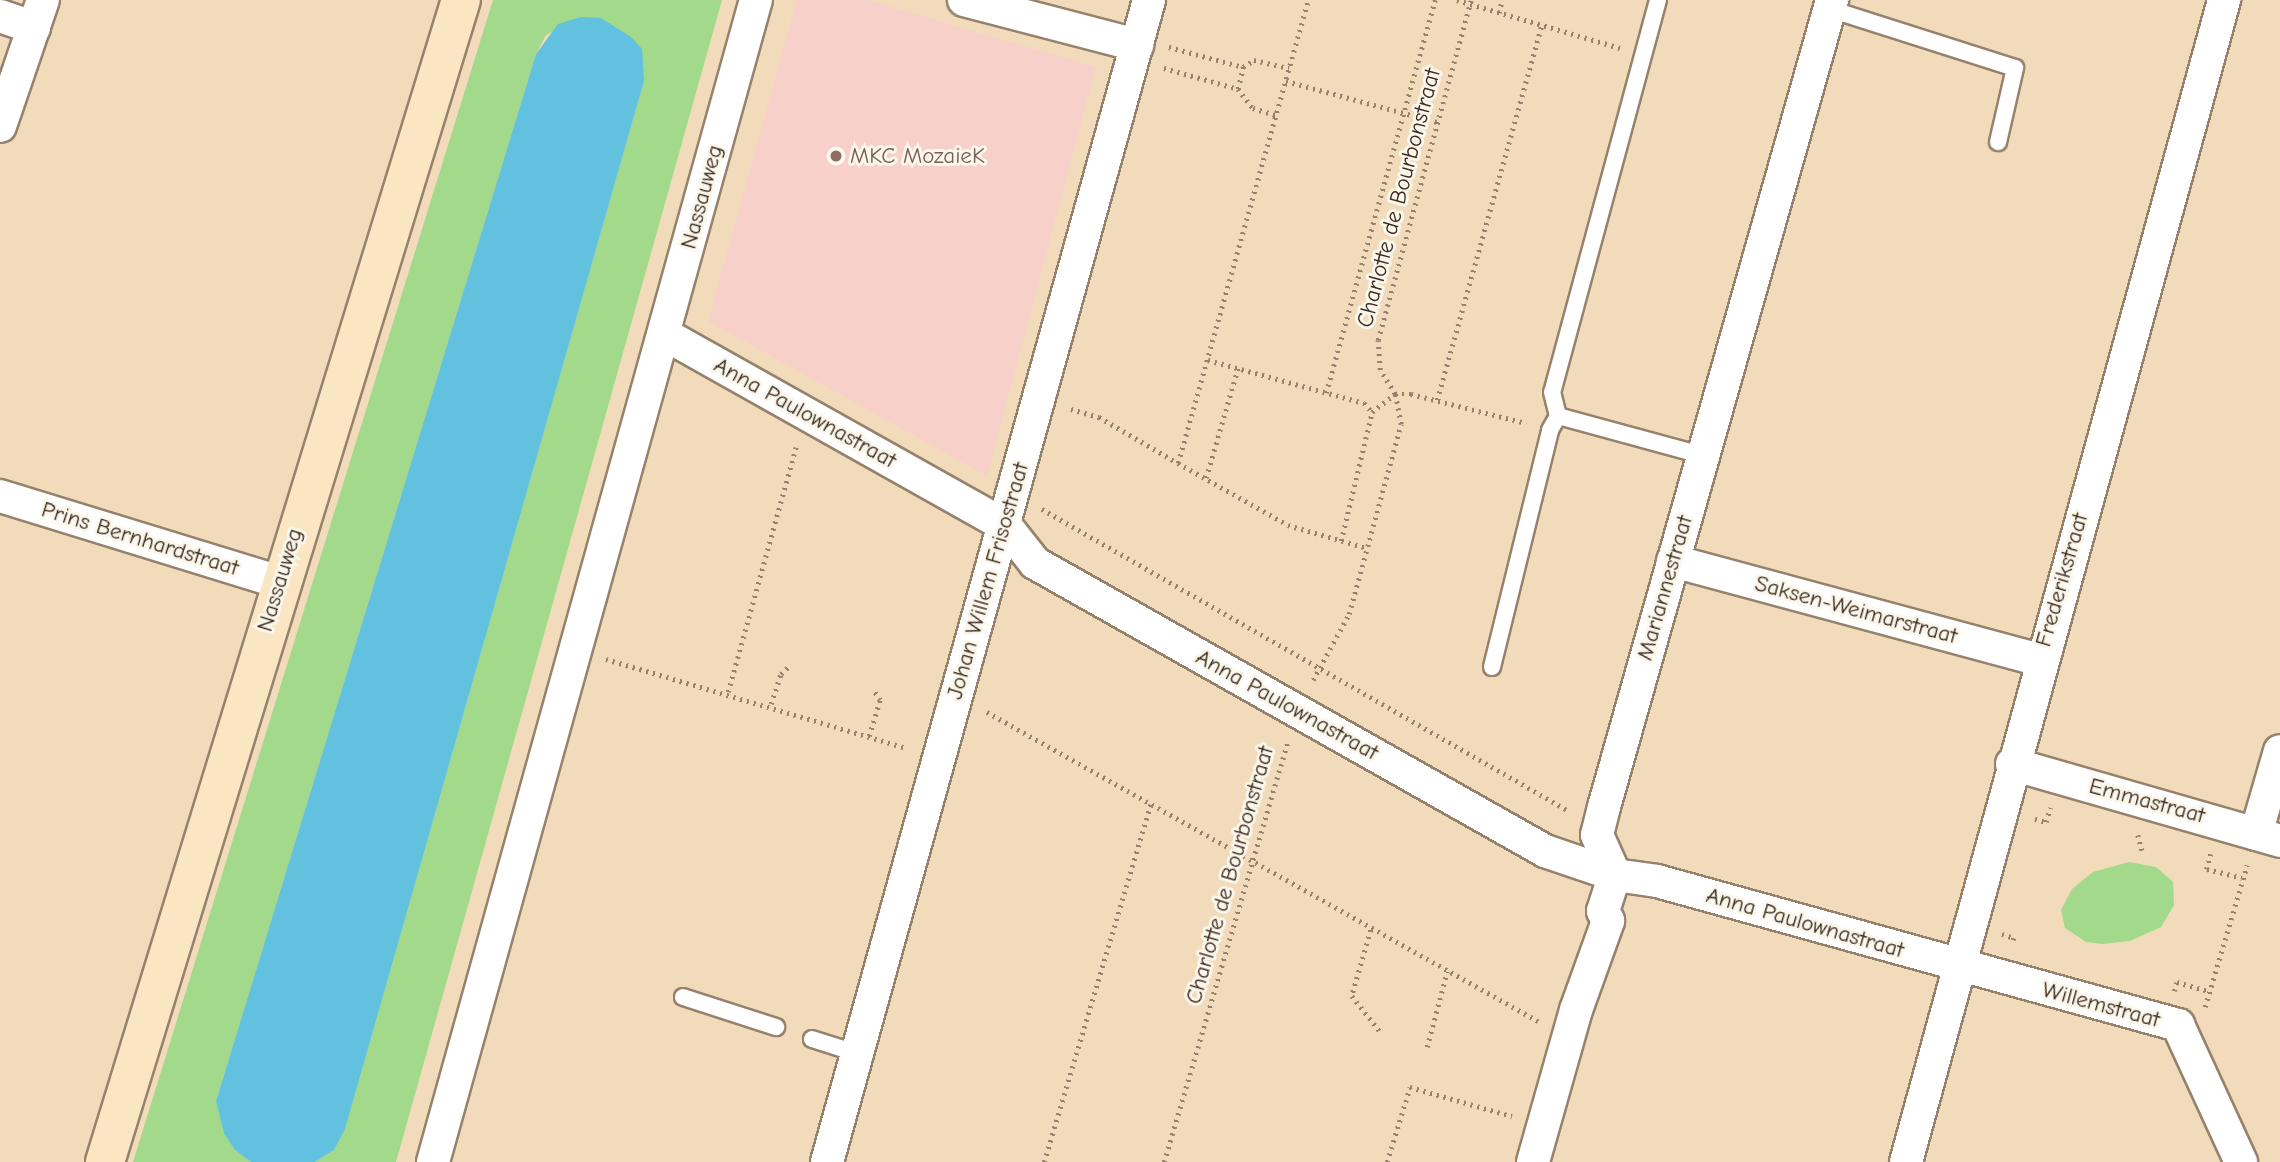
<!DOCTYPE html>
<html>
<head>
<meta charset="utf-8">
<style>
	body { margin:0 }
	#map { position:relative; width:2280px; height:1162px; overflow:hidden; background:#f1dbbb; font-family:"Comic Neue",sans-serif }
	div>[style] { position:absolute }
	.built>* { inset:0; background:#f7d0c9 }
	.green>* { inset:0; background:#a2d98a }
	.water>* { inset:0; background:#61c1df }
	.path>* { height:4.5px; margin-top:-2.25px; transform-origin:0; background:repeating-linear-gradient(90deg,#96826c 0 2px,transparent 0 7px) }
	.roads { filter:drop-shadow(2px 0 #96826c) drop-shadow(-2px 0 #96826c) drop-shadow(0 2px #96826c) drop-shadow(0 -2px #96826c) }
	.lane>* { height:16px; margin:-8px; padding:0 8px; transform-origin:8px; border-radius:8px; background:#fff }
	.street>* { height:32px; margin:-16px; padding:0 16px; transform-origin:16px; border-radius:16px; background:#fff }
	.secondary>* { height:38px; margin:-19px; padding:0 19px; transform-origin:19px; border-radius:19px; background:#fbe6c4 }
	.dots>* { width:19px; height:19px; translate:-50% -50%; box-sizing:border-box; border:4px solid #fbf7ec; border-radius:50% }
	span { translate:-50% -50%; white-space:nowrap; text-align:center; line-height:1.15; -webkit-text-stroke:6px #fbf7ec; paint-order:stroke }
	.education-label { font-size:23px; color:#785e54 }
	.left { translate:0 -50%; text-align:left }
	.street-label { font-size:23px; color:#3b2a1e }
</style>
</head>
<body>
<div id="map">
	<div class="built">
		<div style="clip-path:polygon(797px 0,867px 0,1096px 67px,987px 476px,708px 321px)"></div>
	</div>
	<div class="green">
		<div style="clip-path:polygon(493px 0,722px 0,396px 1162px,315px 1162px,334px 1150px,345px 1128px,644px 81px,581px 17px,546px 35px,536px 54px,216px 1101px,235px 1150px,251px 1162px,133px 1162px)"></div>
		<div style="clip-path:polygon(2129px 862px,2156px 867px,2173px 882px,2174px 905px,2161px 927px,2130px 941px,2103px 944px,2086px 942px,2065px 928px,2061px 910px,2072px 889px,2093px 872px)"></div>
	</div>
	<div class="water">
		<div style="clip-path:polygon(581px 17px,601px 18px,631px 37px,642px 49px,644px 81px,345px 1129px,334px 1150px,315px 1162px,251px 1162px,235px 1150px,224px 1133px,216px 1101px,536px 54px,558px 24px)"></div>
	</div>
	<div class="path">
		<div style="left:1457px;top:0;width:170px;rotate:16.4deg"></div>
		<div style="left:1499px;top:13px;width:13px;rotate:-77deg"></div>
		<div style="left:1169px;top:47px;width:77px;rotate:15.1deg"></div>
		<div style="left:1243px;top:67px;width:13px;rotate:-32deg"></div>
		<div style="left:1254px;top:60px;width:36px;rotate:13deg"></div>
		<div style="left:1164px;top:68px;width:77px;rotate:15.8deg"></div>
		<div style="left:1238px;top:89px;width:24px;rotate:52deg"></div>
		<div style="left:1253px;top:108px;width:24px;rotate:17deg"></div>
		<div style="left:1286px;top:81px;width:156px;rotate:15.2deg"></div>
		<div style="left:1238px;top:89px;width:23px;rotate:-77deg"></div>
		<div style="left:1208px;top:360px;width:162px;rotate:15.4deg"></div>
		<div style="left:1364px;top:403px;width:12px;rotate:48deg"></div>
		<div style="left:1372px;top:412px;width:29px;rotate:-38deg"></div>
		<div style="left:1395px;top:394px;width:16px"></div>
		<div style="left:1411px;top:394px;width:119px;rotate:14.2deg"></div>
		<div style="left:1326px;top:393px;width:408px;rotate:-74.5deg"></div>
		<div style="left:1437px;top:400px;width:389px;rotate:-74.4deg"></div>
		<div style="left:1071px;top:409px;width:29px;rotate:16deg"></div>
		<div style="left:1099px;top:417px;width:91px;rotate:30.2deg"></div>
		<div style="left:1178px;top:463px;width:481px;rotate:-74.3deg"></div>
		<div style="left:1178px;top:463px;width:126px;rotate:29.4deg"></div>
		<div style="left:1288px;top:525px;width:82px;rotate:16.2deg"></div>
		<div style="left:1206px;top:478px;width:115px;rotate:-73.8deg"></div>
		<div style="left:1042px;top:509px;width:607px;rotate:29.82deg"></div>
		<div style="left:1341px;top:541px;width:133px;rotate:-76.5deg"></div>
		<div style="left:606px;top:659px;width:313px;rotate:16.5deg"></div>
		<div style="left:1313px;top:680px;width:75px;rotate:-61.4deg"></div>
		<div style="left:1349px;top:614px;width:197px;rotate:-74.7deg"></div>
		<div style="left:1401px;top:424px;width:31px;rotate:-101deg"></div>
		<div style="left:1395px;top:394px;width:28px;rotate:-122deg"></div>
		<div style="left:1380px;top:370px;width:30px;rotate:-94deg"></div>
		<div style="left:1378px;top:340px;width:352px;rotate:-74.7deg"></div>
		<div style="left:728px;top:692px;width:254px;rotate:-74.5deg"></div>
		<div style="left:771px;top:704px;width:32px;rotate:-72deg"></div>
		<div style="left:781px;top:674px;width:13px;rotate:-45deg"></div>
		<div style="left:987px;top:712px;width:632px;rotate:29.28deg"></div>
		<div style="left:869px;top:736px;width:38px;rotate:-73deg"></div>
		<div style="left:880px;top:700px;width:11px;rotate:-124deg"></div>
		<div style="left:2035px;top:819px;width:11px;rotate:15deg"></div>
		<div style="left:2046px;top:822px;width:15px;rotate:-74deg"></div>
		<div style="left:2138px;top:835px;width:16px;rotate:75deg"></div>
		<div style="left:2211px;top:854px;width:16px;rotate:105deg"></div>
		<div style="left:2207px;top:869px;width:36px;rotate:14deg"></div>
		<div style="left:1371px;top:930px;width:69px;rotate:106.1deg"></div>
		<div style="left:1352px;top:996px;width:48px;rotate:51.7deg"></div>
		<div style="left:2002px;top:934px;width:13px;rotate:18deg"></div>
		<div style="left:2014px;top:938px;width:6px;rotate:108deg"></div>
		<div style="left:2174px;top:991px;width:9px;rotate:-72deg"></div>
		<div style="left:2177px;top:982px;width:35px;rotate:16deg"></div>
		<div style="left:2205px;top:1007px;width:148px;rotate:-73.5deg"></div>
		<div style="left:1427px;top:1047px;width:78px;rotate:-75.1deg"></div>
		<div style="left:1044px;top:1162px;width:374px;rotate:-73.4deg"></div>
		<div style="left:1164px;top:1162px;width:437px;rotate:-73.6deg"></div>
		<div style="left:1387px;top:1162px;width:78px;rotate:-73deg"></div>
		<div style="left:1410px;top:1087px;width:106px;rotate:15.9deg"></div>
	</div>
	<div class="roads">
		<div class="lane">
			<div style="left:1658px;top:0;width:406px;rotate:105.1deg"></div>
			<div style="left:1552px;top:392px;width:25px;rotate:76deg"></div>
			<div style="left:1558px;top:416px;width:149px;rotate:15.2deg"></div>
			<div style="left:1830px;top:9px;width:194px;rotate:17.7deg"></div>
			<div style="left:2015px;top:68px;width:76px;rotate:102.9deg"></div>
			<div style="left:1492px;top:667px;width:244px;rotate:-76.2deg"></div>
			<div style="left:1550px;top:430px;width:16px;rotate:-60deg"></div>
			<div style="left:683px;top:997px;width:98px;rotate:17.9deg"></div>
			<div style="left:812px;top:1039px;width:49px;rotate:17.7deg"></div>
		</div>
		<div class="street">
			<div style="left:964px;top:0;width:179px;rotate:14.6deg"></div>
			<div style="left:0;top:16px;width:36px;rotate:19deg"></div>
			<div style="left:0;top:126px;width:133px;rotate:-71.2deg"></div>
			<div style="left:664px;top:334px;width:391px;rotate:29.3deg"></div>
			<div style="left:1005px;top:525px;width:48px;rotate:51.7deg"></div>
			<div style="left:1035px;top:563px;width:586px;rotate:29.45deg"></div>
			<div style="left:1545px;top:851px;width:74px;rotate:18.9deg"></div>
			<div style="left:1615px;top:875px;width:42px;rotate:8.1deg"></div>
			<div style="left:1657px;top:881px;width:541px;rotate:15.45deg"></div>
			<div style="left:2178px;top:1025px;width:151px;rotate:65.3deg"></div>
			<div style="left:0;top:496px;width:293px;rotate:17.1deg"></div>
			<div style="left:1673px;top:561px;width:380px;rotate:15.1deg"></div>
			<div style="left:2012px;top:764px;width:279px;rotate:16deg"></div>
			<div style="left:2256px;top:834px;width:86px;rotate:-73.9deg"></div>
			<div style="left:433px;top:1162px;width:1206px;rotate:-74.47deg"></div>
			<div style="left:827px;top:1162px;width:1206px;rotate:-74.51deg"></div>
			<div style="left:1533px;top:1162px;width:158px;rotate:-74.2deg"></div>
			<div style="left:1576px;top:1010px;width:95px;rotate:-70.2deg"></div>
			<div style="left:1608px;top:921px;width:11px;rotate:-117deg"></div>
			<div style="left:1603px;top:911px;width:38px;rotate:-72deg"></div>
			<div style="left:1615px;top:875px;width:44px;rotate:-114.2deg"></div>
			<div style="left:1597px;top:835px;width:29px;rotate:-76deg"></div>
			<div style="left:1604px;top:807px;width:839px;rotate:-74.22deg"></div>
			<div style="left:1906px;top:1162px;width:1205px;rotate:-74.69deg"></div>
		</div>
		<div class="secondary">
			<div style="left:105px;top:1162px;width:1215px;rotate:-72.97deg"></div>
		</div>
	</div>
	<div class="dots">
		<div style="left:836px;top:156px;background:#8d6e63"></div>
	</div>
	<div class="education-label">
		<span class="left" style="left:850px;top:156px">MKC MozaieK</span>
	</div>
	<div class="street-label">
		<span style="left:702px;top:197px;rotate:-75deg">Nassauweg</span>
		<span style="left:1399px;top:198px;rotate:-75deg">Charlotte de Bourbonstraat</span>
		<span style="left:805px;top:413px;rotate:29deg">Anna Paulownastraat</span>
		<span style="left:140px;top:539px;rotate:17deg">Prins Bernhardstraat</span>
		<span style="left:280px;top:580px;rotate:-73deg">Nassauweg</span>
		<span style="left:2062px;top:580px;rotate:-74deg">Frederikstraat</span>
		<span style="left:988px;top:581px;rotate:-74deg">Johan Willem Frisostraat</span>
		<span style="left:1665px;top:588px;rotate:-74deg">Mariannestraat</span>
		<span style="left:1856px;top:610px;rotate:15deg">Saksen-Weimarstraat</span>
		<span style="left:1287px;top:705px;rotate:29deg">Anna Paulownastraat</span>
		<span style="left:2147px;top:801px;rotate:15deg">Emmastraat</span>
		<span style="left:1230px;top:875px;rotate:-74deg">Charlotte de Bourbonstraat</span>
		<span style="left:1805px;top:923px;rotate:16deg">Anna Paulownastraat</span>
		<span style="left:2101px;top:1005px;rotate:15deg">Willemstraat</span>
	</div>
</div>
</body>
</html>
